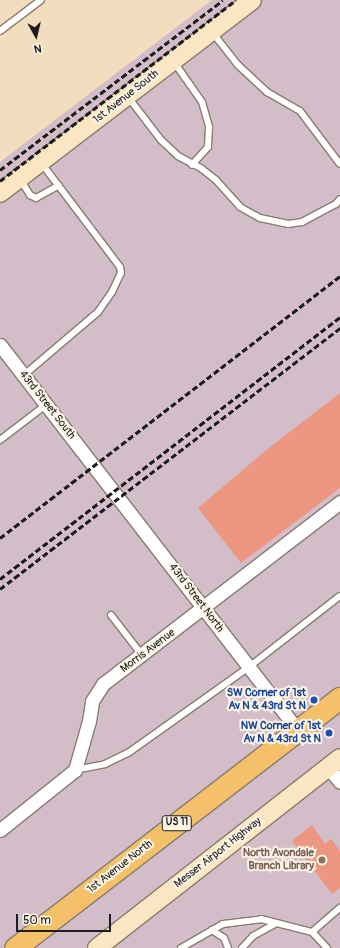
<!DOCTYPE html>
<html>
<head>
<meta charset="utf-8">
<style>
	body { margin:0 }
	#map { position:relative; width:340px; height:948px; overflow:hidden; background:#f2debe; font-family:Pangolin,sans-serif }
	div>[style] { position:absolute }
	.industrial>* { inset:0; background:#d2bdc8 }
	.building>* { inset:0; background:#ed9782 }
	.roads { filter:drop-shadow(1px 0 #877d6d) drop-shadow(-1px 0 #877d6d) drop-shadow(0 1px #877d6d) drop-shadow(0 -1px #877d6d) }
	.lane>* { height:6px; margin:-3px; padding:0 3px; transform-origin:3px; border-radius:3px; background:#fff }
	.street>* { height:13px; margin:-6.5px; padding:0 6.5px; transform-origin:6.5px; border-radius:6.5px; background:#fff }
	.secondary>* { height:18px; margin:-9px; padding:0 9px; transform-origin:9px; border-radius:9px; background:#fbe6c3 }
	.primary>* { height:21px; margin:-10.5px; padding:0 10.5px; transform-origin:10.5px; border-radius:10.5px; background:#f4c16a }
	.rail>* { height:3px; margin-top:-1.5px; transform-origin:0; background:repeating-linear-gradient(90deg,#1c1c1c 0 6px,transparent 0 9px) }
	.dots>* { width:11px; height:11px; translate:-50% -50%; box-sizing:border-box; border:2px solid #fcf5e5; border-radius:50% }
	span { translate:-50% -50%; white-space:nowrap; text-align:center; line-height:1.15; -webkit-text-stroke:4px #fcf5e5; paint-order:stroke }
	.shield-label span { padding:1px 3px; background:#fcf5e5; border:1px solid; border-radius:3px; -webkit-text-stroke-width:0 }
	.shield-label { font-size:10px; color:#1c1c1c; font-weight:700 }
	.street-label { font-size:11px; color:#1c1c1c }
	.transit-label { font-size:11px; color:#164399; font-weight:700 }
	.right { translate:-100% -50%; text-align:right }
	.education-label { font-size:11px; color:#785e54; font-weight:700 }
	.north { position:absolute; left:16px; top:16px; width:40px; height:40px; -webkit-text-stroke:3px #fcf5e5; paint-order:stroke; rotate:172deg; font-size:11px; font-weight:700; line-height:16px; text-align:center; color:#1c1c1c }
	.north::after { content:''; display:block; margin:auto; width:14px; height:18px; background:#1c1c1c; clip-path:polygon(50% 0,100% 100%,50% 72%,0 100%) }
	.scale { position:absolute; left:16px; top:914px; width:95px; height:18px; box-sizing:border-box; border:2px solid #1c1c1c; border-top:0; padding-left:5px; font-size:12px; line-height:14px; white-space:nowrap; color:#1c1c1c; -webkit-text-stroke:3px #fcf5e5; paint-order:stroke }
</style>
</head>
<body>
<div id="map">
	<div class="industrial">
		<div style="clip-path:polygon(212px 0,340px 0,340px 948px,0 948px,0 162px)"></div>
	</div>
	<div class="building">
		<div style="clip-path:polygon(340px 393px,340px 488px,241px 563px,198px 508px,265px 451px)"></div>
		<div style="clip-path:polygon(312px 825px,325px 844px,331px 839px,340px 851px,340px 888px,332px 894px,292px 841px)"></div>
	</div>
	<div class="roads">
		<div class="lane">
			<div style="left:0;top:31px;width:51px;rotate:-37.1deg"></div>
			<div style="left:212px;top:32px;width:42px;rotate:51.8deg"></div>
			<div style="left:238px;top:65px;width:40px;rotate:43deg"></div>
			<div style="left:267px;top:92px;width:38px;rotate:30deg"></div>
			<div style="left:300px;top:111px;width:66px;rotate:53deg"></div>
			<div style="left:174px;top:62px;width:49px;rotate:55deg"></div>
			<div style="left:202px;top:102px;width:26px;rotate:74deg"></div>
			<div style="left:209px;top:127px;width:20px;rotate:93deg"></div>
			<div style="left:208px;top:147px;width:24px;rotate:132deg"></div>
			<div style="left:128px;top:97px;width:54px;rotate:52.5deg"></div>
			<div style="left:161px;top:140px;width:23px;rotate:43deg"></div>
			<div style="left:178px;top:156px;width:27px;rotate:28deg"></div>
			<div style="left:202px;top:169px;width:18px;rotate:38deg"></div>
			<div style="left:216px;top:180px;width:36px;rotate:48deg"></div>
			<div style="left:240px;top:207px;width:23px;rotate:29deg"></div>
			<div style="left:260px;top:218px;width:29px;rotate:12deg"></div>
			<div style="left:288px;top:224px;width:14px;rotate:-8deg"></div>
			<div style="left:302px;top:222px;width:38px;rotate:-28deg"></div>
			<div style="left:336px;top:204px;width:6px;rotate:-51deg"></div>
			<div style="left:20px;top:179px;width:19px;rotate:58deg"></div>
			<div style="left:30px;top:195px;width:7px;rotate:27deg"></div>
			<div style="left:36px;top:198px;width:26px;rotate:-29deg"></div>
			<div style="left:24px;top:375px;width:97px;rotate:-40.4deg"></div>
			<div style="left:98px;top:312px;width:24px;rotate:-55deg"></div>
			<div style="left:112px;top:292px;width:21px;rotate:-65deg"></div>
			<div style="left:121px;top:273px;width:6px;rotate:-99deg"></div>
			<div style="left:120px;top:267px;width:129px;rotate:-127.1deg"></div>
			<div style="left:0;top:440px;width:59px;rotate:-37.5deg"></div>
			<div style="left:111px;top:615px;width:51px;rotate:52.2deg"></div>
			<div style="left:75px;top:770px;width:31px;rotate:-11deg"></div>
			<div style="left:105px;top:764px;width:25px;rotate:-26deg"></div>
			<div style="left:128px;top:753px;width:148px;rotate:-35.4deg"></div>
			<div style="left:249px;top:667px;width:115px;rotate:-38deg"></div>
			<div style="left:212px;top:930px;width:14px;rotate:34deg"></div>
			<div style="left:224px;top:938px;width:11px;rotate:68deg"></div>
			<div style="left:181px;top:948px;width:48px;rotate:-29.7deg"></div>
			<div style="left:223px;top:924px;width:38px;rotate:-7deg"></div>
			<div style="left:261px;top:919px;width:53px;rotate:14.3deg"></div>
			<div style="left:242px;top:948px;width:16px;rotate:-47deg"></div>
			<div style="left:253px;top:936px;width:25px;rotate:-29deg"></div>
			<div style="left:327px;top:948px;width:22px;rotate:-133deg"></div>
			<div style="left:312px;top:932px;width:37px;rotate:-41deg"></div>
		</div>
		<div class="street">
			<div style="left:0;top:345px;width:488px;rotate:52.3deg"></div>
			<div style="left:328px;top:767px;width:19px;rotate:51deg"></div>
			<div style="left:0;top:830px;width:96px;rotate:-38.7deg"></div>
			<div style="left:75px;top:770px;width:51px;rotate:-74.1deg"></div>
			<div style="left:89px;top:721px;width:20px;rotate:-81deg"></div>
			<div style="left:92px;top:701px;width:20px;rotate:-57deg"></div>
			<div style="left:103px;top:684px;width:299px;rotate:-37.5deg"></div>
		</div>
		<div class="secondary">
			<div style="left:0;top:193px;width:317px;rotate:-37.4deg"></div>
			<div style="left:97px;top:948px;width:308px;rotate:-38deg"></div>
		</div>
		<div class="primary">
			<div style="left:15px;top:948px;width:410px;rotate:-37.6deg"></div>
		</div>
	</div>
	<div class="rail">
		<div style="left:0;top:170px;width:280px;rotate:-37.3deg"></div>
		<div style="left:0;top:181px;width:297px;rotate:-37.5deg"></div>
		<div style="left:0;top:538px;width:429px;rotate:-37.6deg"></div>
		<div style="left:0;top:579px;width:429px;rotate:-37.6deg"></div>
		<div style="left:0;top:589px;width:429px;rotate:-37.5deg"></div>
	</div>
	<div class="dots">
		<div style="left:314px;top:700px;background:#1a4fb4"></div>
		<div style="left:329px;top:733px;background:#1a4fb4"></div>
		<div style="left:322px;top:860px;background:#8d6e63"></div>
	</div>
	<div class="shield-label">
		<span style="left:177px;top:823px">US 11</span>
	</div>
	<div class="street-label">
		<span style="left:126px;top:97px;rotate:-38deg">1st Avenue South</span>
		<span style="left:47px;top:405px;rotate:52deg">43rd Street South</span>
		<span style="left:196px;top:598px;rotate:53deg">43rd Street North</span>
		<span style="left:148px;top:651px;rotate:-37deg">Morris Avenue</span>
		<span style="left:218px;top:853px;rotate:-38deg">Messer Airport Highway</span>
		<span style="left:120px;top:867px;rotate:-38deg">1st Avenue North</span>
	</div>
	<div class="transit-label">
		<span class="right" style="left:306px;top:700px">SW Corner of 1st<br>Av N &amp; 43rd St N</span>
		<span class="right" style="left:321px;top:733px">NW Corner of 1st<br>Av N &amp; 43rd St N</span>
	</div>
	<div class="education-label">
		<span class="right" style="left:314px;top:860px">North Avondale<br>Branch Library</span>
	</div>
	<div class="north">N</div>
	<div class="scale">50 m</div>
</div>
</body>
</html>
